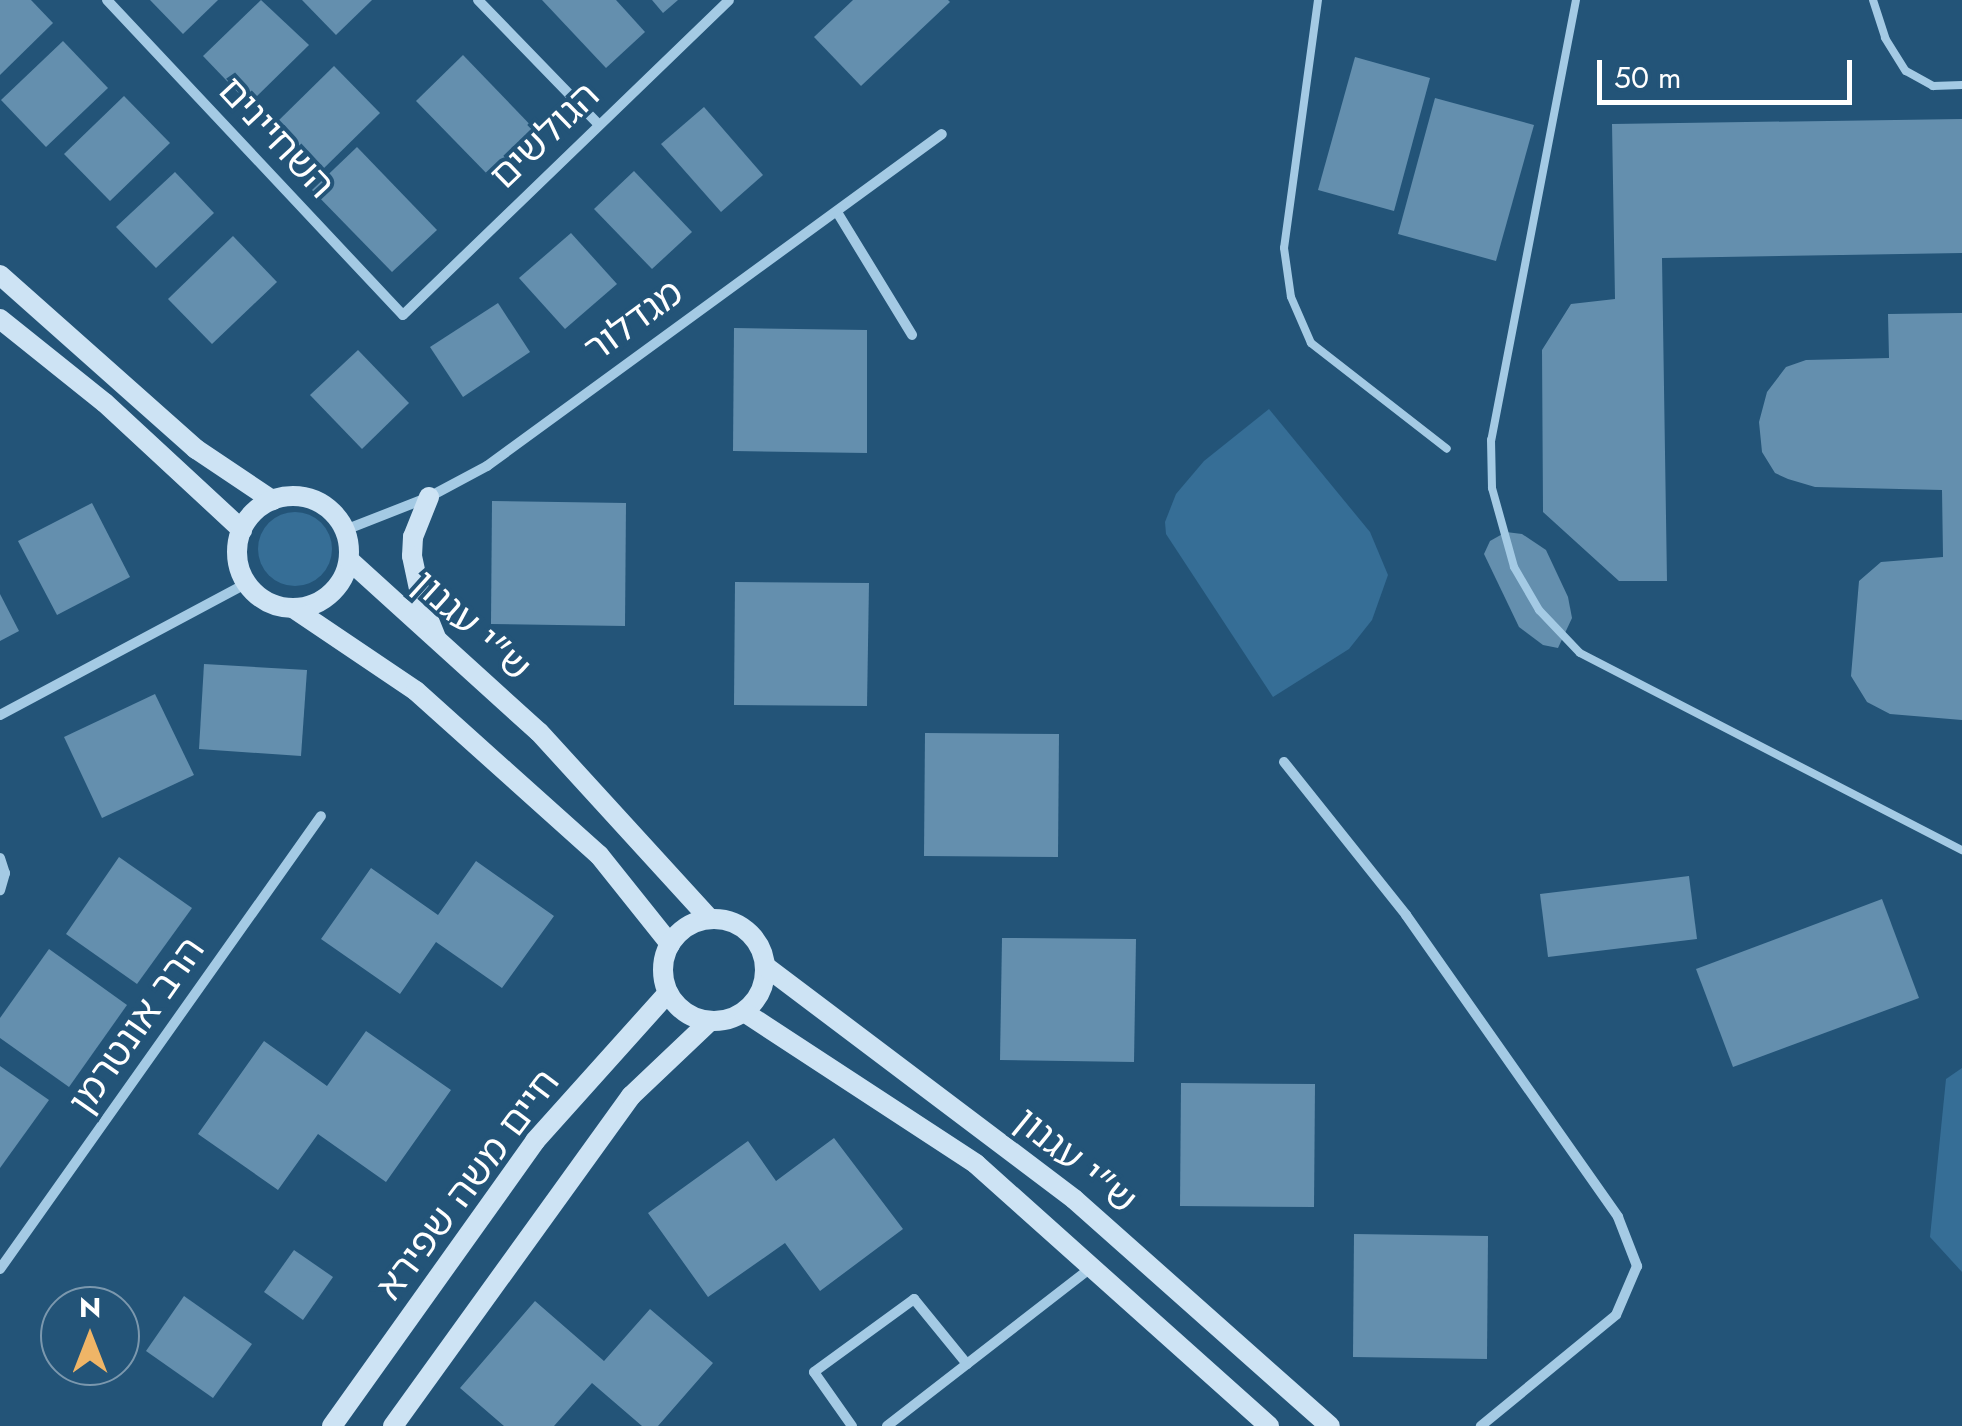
<!DOCTYPE html>
<html>
<head>
<meta charset="utf-8">
<style>
	body { margin:0 }
	#map { position:relative; width:1962px; height:1426px; overflow:hidden; background:#235478; font-family:Jost,"Noto Sans Hebrew",sans-serif }
	div>[style] { position:absolute }
	.green>* { inset:0; background:#366e96 }
	.round { border-radius:50% }
	.building>* { inset:0; background:#648fae }
	.lane>* { height:8px; margin:-4px; padding:0 4px; transform-origin:4px; border-radius:4px; background:#a4cae4 }
	.street>* { height:10px; margin:-5px; padding:0 5px; transform-origin:5px; border-radius:5px; background:#a4cae4 }
	.secondary>* { height:20px; margin:-10px; padding:0 10px; transform-origin:10px; border-radius:10px; background:#cde3f4 }
	.secondary>.ring { margin:-10px; padding:0; box-sizing:content-box; background:none; border:20px solid #cde3f4; border-radius:50% }
	span { translate:-50% -50%; white-space:nowrap; text-align:center; line-height:1.15; -webkit-text-stroke:8px #235478; paint-order:stroke }
	.street-label { font-size:38px; color:#fff }
	.north { position:absolute; left:40px; top:1286px; width:100px; height:100px; box-sizing:border-box; background:#235478; border:2px solid #7b98ae; border-radius:50%; rotate:0deg; font-size:28px; font-weight:700; line-height:40px; text-align:center; color:#fff }
	.north::after { content:''; display:block; margin:auto; width:35px; height:45px; background:#efb567; clip-path:polygon(50% 0,100% 100%,50% 72%,0 100%) }
	.scale { position:absolute; left:1597px; top:60px; width:255px; height:45px; box-sizing:border-box; border:5px solid #fff; border-top:0; padding-left:12px; font-size:30px; line-height:35px; white-space:nowrap; color:#fff; -webkit-text-stroke:8px #235478; paint-order:stroke }
</style>
</head>
<body>
<div id="map">
	<div class="green">
		<div style="clip-path:polygon(1269px 409px,1370px 532px,1388px 575px,1372px 620px,1349px 649px,1273px 697px,1166px 534px,1165px 522px,1176px 494px,1204px 461px)"></div>
		<div class="round" style="left:258px;top:512px;width:74px;height:74px"></div>
		<div style="clip-path:polygon(1962px 1068px,1962px 1272px,1930px 1237px,1946px 1079px)"></div>
	</div>
	<div class="building">
		<div style="clip-path:polygon(0 0,31px 0,53px 23px,0 75px)"></div>
		<div style="clip-path:polygon(150px 0,218px 0,183px 34px)"></div>
		<div style="clip-path:polygon(261px 0,309px 45px,249px 104px,203px 56px)"></div>
		<div style="clip-path:polygon(302px 0,372px 0,336px 35px)"></div>
		<div style="clip-path:polygon(542px 0,616px 0,645px 32px,606px 68px)"></div>
		<div style="clip-path:polygon(652px 0,678px 0,663px 13px)"></div>
		<div style="clip-path:polygon(853px 0,948px 0,950px 2px,861px 86px,814px 37px)"></div>
		<div style="clip-path:polygon(63px 41px,108px 88px,46px 147px,1px 100px)"></div>
		<div style="clip-path:polygon(463px 55px,539px 134px,492px 179px,416px 101px)"></div>
		<div style="clip-path:polygon(1355px 57px,1430px 78px,1394px 211px,1318px 190px)"></div>
		<div style="clip-path:polygon(334px 66px,380px 113px,320px 172px,274px 125px)"></div>
		<div style="clip-path:polygon(124px 96px,170px 143px,110px 201px,64px 154px)"></div>
		<div style="clip-path:polygon(1435px 98px,1534px 125px,1496px 261px,1398px 234px)"></div>
		<div style="clip-path:polygon(704px 107px,763px 175px,721px 212px,661px 144px)"></div>
		<div style="clip-path:polygon(1962px 119px,1962px 253px,1662px 258px,1667px 581px,1619px 581px,1543px 512px,1542px 350px,1571px 304px,1615px 299px,1612px 124px)"></div>
		<div style="clip-path:polygon(357px 147px,437px 230px,392px 272px,312px 190px)"></div>
		<div style="clip-path:polygon(634px 171px,692px 232px,652px 269px,594px 209px)"></div>
		<div style="clip-path:polygon(175px 172px,214px 213px,156px 268px,116px 227px)"></div>
		<div style="clip-path:polygon(571px 233px,617px 284px,565px 329px,519px 278px)"></div>
		<div style="clip-path:polygon(233px 236px,277px 282px,212px 344px,168px 299px)"></div>
		<div style="clip-path:polygon(498px 303px,530px 352px,463px 397px,430px 347px)"></div>
		<div style="clip-path:polygon(1962px 313px,1962px 720px,1890px 714px,1867px 702px,1851px 676px,1859px 581px,1881px 562px,1943px 557px,1942px 490px,1815px 487px,1788px 479px,1775px 473px,1762px 452px,1759px 422px,1767px 392px,1786px 367px,1806px 360px,1889px 358px,1888px 314px)"></div>
		<div style="clip-path:polygon(734px 328px,867px 330px,867px 453px,733px 451px)"></div>
		<div style="clip-path:polygon(358px 350px,409px 403px,362px 449px,310px 395px)"></div>
		<div style="clip-path:polygon(492px 501px,626px 503px,625px 626px,491px 624px)"></div>
		<div style="clip-path:polygon(92px 503px,130px 577px,57px 615px,18px 541px)"></div>
		<div style="clip-path:polygon(1506px 532px,1522px 534px,1546px 550px,1568px 597px,1572px 618px,1558px 648px,1543px 645px,1519px 627px,1484px 554px,1490px 541px)"></div>
		<div style="clip-path:polygon(735px 582px,869px 583px,867px 706px,734px 705px)"></div>
		<div style="clip-path:polygon(0 594px,19px 631px,0 641px)"></div>
		<div style="clip-path:polygon(204px 664px,307px 670px,301px 756px,199px 749px)"></div>
		<div style="clip-path:polygon(155px 694px,194px 775px,102px 818px,64px 737px)"></div>
		<div style="clip-path:polygon(925px 733px,1059px 734px,1058px 857px,924px 856px)"></div>
		<div style="clip-path:polygon(119px 857px,192px 908px,137px 984px,66px 934px)"></div>
		<div style="clip-path:polygon(476px 861px,554px 916px,502px 988px,436px 942px,400px 994px,321px 939px,371px 868px,438px 915px)"></div>
		<div style="clip-path:polygon(1689px 876px,1697px 939px,1548px 957px,1540px 894px)"></div>
		<div style="clip-path:polygon(1882px 899px,1919px 998px,1733px 1067px,1696px 969px)"></div>
		<div style="clip-path:polygon(1002px 938px,1136px 939px,1134px 1062px,1000px 1060px)"></div>
		<div style="clip-path:polygon(49px 949px,127px 1005px,69px 1087px,0 1038px,0 1018px)"></div>
		<div style="clip-path:polygon(366px 1031px,451px 1090px,386px 1182px,318px 1134px,278px 1190px,198px 1134px,264px 1041px,327px 1086px)"></div>
		<div style="clip-path:polygon(0 1066px,49px 1100px,0 1168px)"></div>
		<div style="clip-path:polygon(1181px 1083px,1315px 1084px,1314px 1207px,1180px 1206px)"></div>
		<div style="clip-path:polygon(834px 1138px,903px 1229px,820px 1291px,785px 1243px,708px 1297px,648px 1213px,748px 1141px,776px 1181px)"></div>
		<div style="clip-path:polygon(1354px 1234px,1488px 1236px,1487px 1359px,1353px 1357px)"></div>
		<div style="clip-path:polygon(294px 1250px,333px 1277px,303px 1320px,264px 1292px)"></div>
		<div style="clip-path:polygon(184px 1296px,252px 1344px,213px 1398px,146px 1351px)"></div>
		<div style="clip-path:polygon(535px 1301px,604px 1361px,650px 1309px,713px 1363px,658px 1426px,642px 1426px,592px 1383px,554px 1426px,504px 1426px,460px 1388px)"></div>
	</div>
	<div class="lane">
		<div style="left:1318px;top:0;width:250px;rotate:97.8deg"></div>
		<div style="left:1284px;top:248px;width:49px;rotate:81.9deg"></div>
		<div style="left:1291px;top:297px;width:50px;rotate:66.5deg"></div>
		<div style="left:1311px;top:343px;width:172px;rotate:37.9deg"></div>
		<div style="left:1576px;top:0;width:448px;rotate:100.9deg"></div>
		<div style="left:1491px;top:440px;width:48px;rotate:88.8deg"></div>
		<div style="left:1492px;top:488px;width:82px;rotate:74.4deg"></div>
		<div style="left:1514px;top:567px;width:50px;rotate:59.8deg"></div>
		<div style="left:1539px;top:610px;width:59px;rotate:46.4deg"></div>
		<div style="left:1580px;top:653px;width:430px;rotate:27.3deg"></div>
		<div style="left:1873px;top:0;width:40px;rotate:72deg"></div>
		<div style="left:1885px;top:38px;width:39px;rotate:58deg"></div>
		<div style="left:1906px;top:71px;width:31px;rotate:29deg"></div>
		<div style="left:1933px;top:86px;width:29px;rotate:-2deg"></div>
	</div>
	<div class="street">
		<div style="left:107px;top:0;width:432px;rotate:46.8deg"></div>
		<div style="left:403px;top:315px;width:453px;rotate:-44deg"></div>
		<div style="left:478px;top:0;width:171px;rotate:45.9deg"></div>
		<div style="left:837px;top:212px;width:144px;rotate:58.6deg"></div>
		<div style="left:345px;top:530px;width:90px;rotate:-21.4deg"></div>
		<div style="left:429px;top:497px;width:66px;rotate:-28.1deg"></div>
		<div style="left:487px;top:466px;width:563px;rotate:-36.12deg"></div>
		<div style="left:0;top:715px;width:280px;rotate:-28.1deg"></div>
		<div style="left:1284px;top:762px;width:196px;rotate:51.4deg"></div>
		<div style="left:1406px;top:915px;width:369px;rotate:54.9deg"></div>
		<div style="left:1618px;top:1217px;width:53px;rotate:68.8deg"></div>
		<div style="left:1637px;top:1266px;width:53px;rotate:113.2deg"></div>
		<div style="left:1616px;top:1315px;width:175px;rotate:140.6deg"></div>
		<div style="left:0;top:858px;width:16px;rotate:72deg"></div>
		<div style="left:5px;top:873px;width:18px;rotate:106deg"></div>
		<div style="left:0;top:1269px;width:555px;rotate:-54.68deg"></div>
		<div style="left:852px;top:1426px;width:66px;rotate:-125.1deg"></div>
		<div style="left:814px;top:1372px;width:124px;rotate:-36.1deg"></div>
		<div style="left:914px;top:1299px;width:84px;rotate:50.8deg"></div>
		<div style="left:887px;top:1426px;width:258px;rotate:-37.8deg"></div>
	</div>
	<div class="secondary">
		<div style="left:0;top:275px;width:262px;rotate:41.6deg"></div>
		<div style="left:196px;top:449px;width:92px;rotate:33.9deg"></div>
		<div style="left:0;top:319px;width:134px;rotate:38.7deg"></div>
		<div style="left:105px;top:403px;width:187px;rotate:42.8deg"></div>
		<div class="ring" style="left:237px;top:496px;width:92px;height:92px"></div>
		<div style="left:429px;top:497px;width:43px;rotate:111.8deg"></div>
		<div style="left:413px;top:537px;width:19px;rotate:93deg"></div>
		<div style="left:412px;top:556px;width:48px;rotate:78deg"></div>
		<div style="left:422px;top:603px;width:38px;rotate:68deg"></div>
		<div style="left:349px;top:560px;width:256px;rotate:42.2deg"></div>
		<div style="left:539px;top:732px;width:253px;rotate:47.6deg"></div>
		<div style="left:293px;top:608px;width:148px;rotate:34deg"></div>
		<div style="left:416px;top:691px;width:246px;rotate:41.9deg"></div>
		<div style="left:599px;top:855px;width:114px;rotate:51.4deg"></div>
		<div class="ring" style="left:663px;top:919px;width:82px;height:82px"></div>
		<div style="left:765px;top:966px;width:387px;rotate:37deg"></div>
		<div style="left:1074px;top:1199px;width:342px;rotate:41.6deg"></div>
		<div style="left:744px;top:1012px;width:277px;rotate:33.2deg"></div>
		<div style="left:976px;top:1164px;width:393px;rotate:41.8deg"></div>
		<div style="left:332px;top:1426px;width:350px;rotate:-54.5deg"></div>
		<div style="left:535px;top:1141px;width:199px;rotate:-48.1deg"></div>
		<div style="left:393px;top:1426px;width:407px;rotate:-54.2deg"></div>
		<div style="left:631px;top:1096px;width:109px;rotate:-43.5deg"></div>
	</div>
	<div class="street-label">
		<span style="left:544px;top:135px;rotate:-44deg">הגולשים</span>
		<span style="left:277px;top:137px;rotate:47deg">השחיינים</span>
		<span style="left:633px;top:320px;rotate:-36deg">מגדלור</span>
		<span style="left:472px;top:625px;rotate:42deg">ש"י עגנון</span>
		<span style="left:136px;top:1025px;rotate:-55deg">הרב אונטרמן</span>
		<span style="left:1076px;top:1160px;rotate:39deg">ש"י עגנון</span>
		<span style="left:467px;top:1184px;rotate:-53deg">חיים משה שפירא</span>
	</div>
	<div class="north">N</div>
	<div class="scale">50 m</div>
</div>
</body>
</html>
